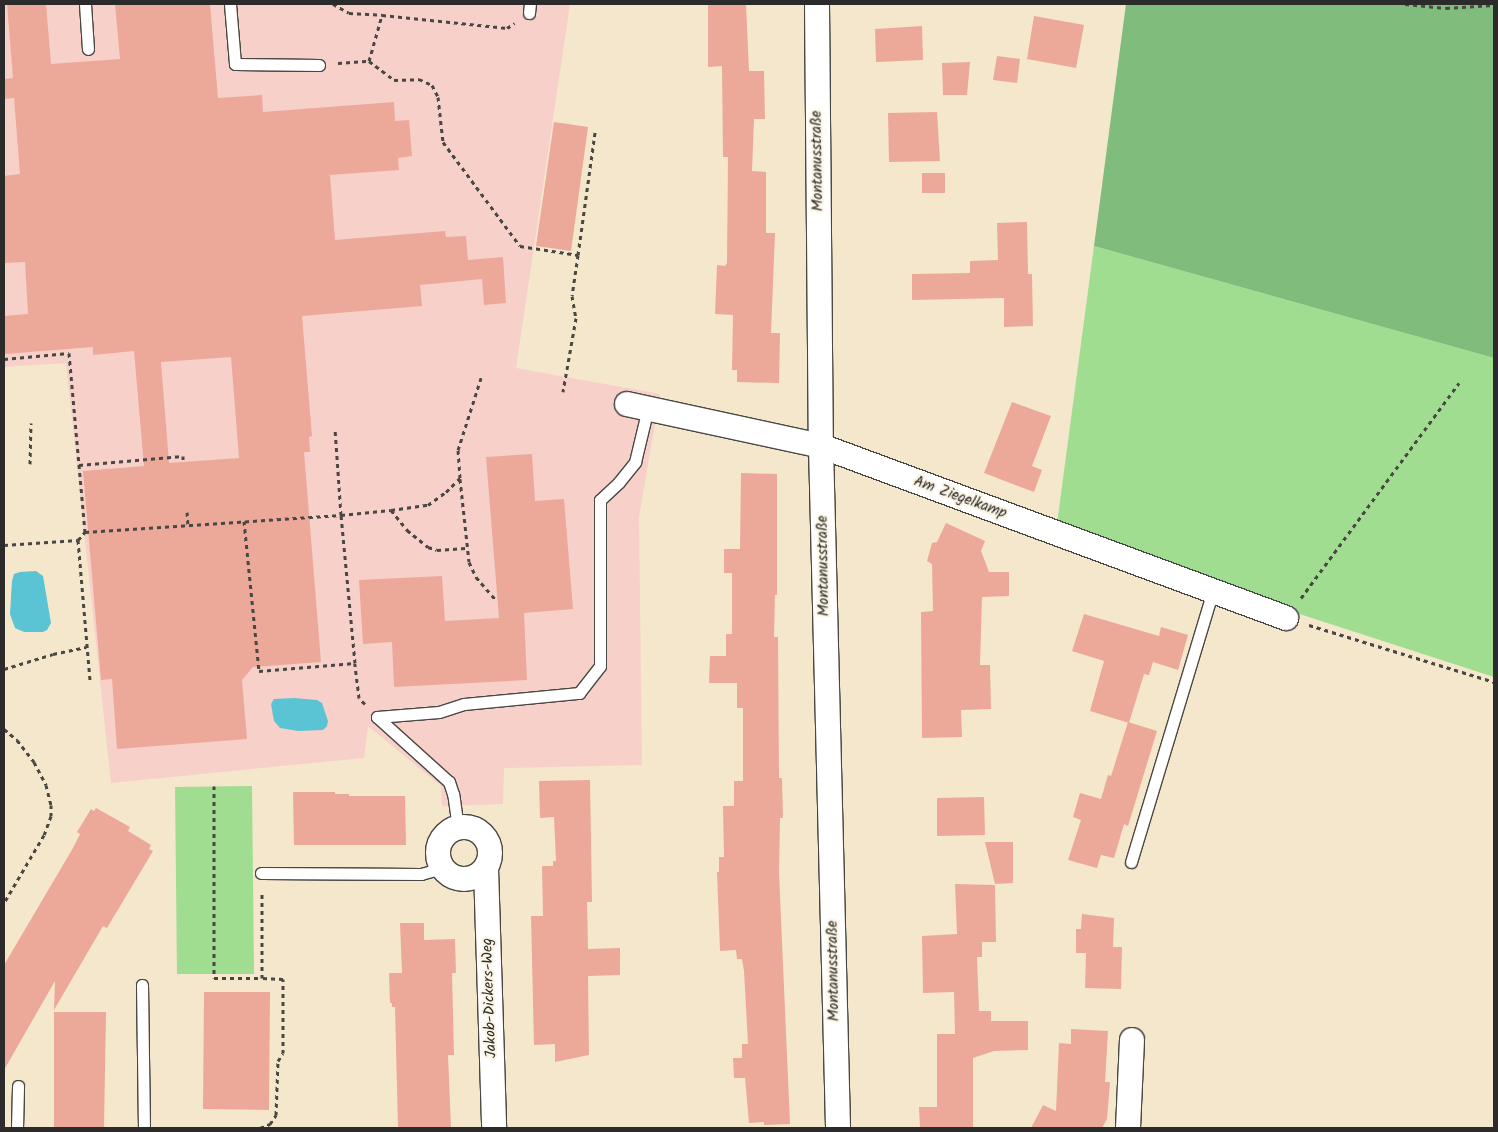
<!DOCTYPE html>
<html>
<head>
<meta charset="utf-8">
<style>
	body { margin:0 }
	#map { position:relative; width:1498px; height:1132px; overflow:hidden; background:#f4e7cc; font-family:Kalam,sans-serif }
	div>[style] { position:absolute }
	.built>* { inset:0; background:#f7d0ca }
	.green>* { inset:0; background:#a0dd91 }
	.forest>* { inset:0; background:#80bc7b }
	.water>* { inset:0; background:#5ac4d4 }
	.building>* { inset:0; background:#eca999 }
	.path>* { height:3px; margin-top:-1.5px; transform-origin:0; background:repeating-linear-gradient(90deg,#494743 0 4px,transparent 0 8px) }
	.roads { filter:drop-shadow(1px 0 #494743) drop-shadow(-1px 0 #494743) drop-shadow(0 1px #494743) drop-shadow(0 -1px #494743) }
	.service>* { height:11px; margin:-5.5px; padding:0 5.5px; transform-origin:5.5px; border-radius:5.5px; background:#fff }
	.minor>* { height:24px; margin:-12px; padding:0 12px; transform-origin:12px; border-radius:12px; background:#fff }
	.minor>.ring { margin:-12px; padding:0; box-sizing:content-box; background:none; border:24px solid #fff; border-radius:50% }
	span { translate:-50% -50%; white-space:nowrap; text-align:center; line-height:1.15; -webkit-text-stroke:4.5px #fcf5e5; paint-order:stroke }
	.street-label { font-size:15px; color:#2b2b2b }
	.frame { position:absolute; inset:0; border:5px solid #2b2b2b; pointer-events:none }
</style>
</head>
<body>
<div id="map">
	<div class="built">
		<div style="clip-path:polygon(4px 4px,570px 4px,516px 368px,660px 394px,639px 517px,642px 765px,504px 768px,503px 804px,442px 806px,441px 786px,368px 726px,364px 758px,111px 783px,66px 363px,4px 367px)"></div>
	</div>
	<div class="green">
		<div style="clip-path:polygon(1094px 246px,1494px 358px,1494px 677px,1281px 608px,1057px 524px)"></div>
		<div style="clip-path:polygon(252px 786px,254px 974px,177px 974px,175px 787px)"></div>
	</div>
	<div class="forest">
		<div style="clip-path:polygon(1126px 4px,1494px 4px,1494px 358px,1094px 246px)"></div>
	</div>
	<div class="water">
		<div style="clip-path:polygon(36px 571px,43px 576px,51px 623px,47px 630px,43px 632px,24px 632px,15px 628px,10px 614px,12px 581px,14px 574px,20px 572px)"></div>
		<div style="clip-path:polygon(294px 698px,317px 700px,322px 703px,328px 721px,327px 726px,323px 730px,298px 731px,280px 728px,274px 721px,271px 704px,274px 699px)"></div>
	</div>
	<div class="building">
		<div style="clip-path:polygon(evenodd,7px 4px,46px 4px,51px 64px,120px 59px,115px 4px,210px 4px,218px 98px,262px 95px,263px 112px,394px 102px,395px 121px,409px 120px,412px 156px,398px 158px,399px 170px,330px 175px,335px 240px,445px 231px,446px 237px,466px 236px,468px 260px,503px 257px,506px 303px,484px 305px,482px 279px,420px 285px,422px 306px,302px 316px,312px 436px,309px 437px,310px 452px,304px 452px,321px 662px,253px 667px,242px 680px,247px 739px,117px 749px,112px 679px,101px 680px,83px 471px,144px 466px,134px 351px,93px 355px,93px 347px,5px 354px,4px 316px,28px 314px,25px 262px,4px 263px,4px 176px,20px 174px,14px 98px,4px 99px,4px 79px,13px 78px,7px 4px,231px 357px,239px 458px,169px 463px,161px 362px,231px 357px)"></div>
		<div style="clip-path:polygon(708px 4px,746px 4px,749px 71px,764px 71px,765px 119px,754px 119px,752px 171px,766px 172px,766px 233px,775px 233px,771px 333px,780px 333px,779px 383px,737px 382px,737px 370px,732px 370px,733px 315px,715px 314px,717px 265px,725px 266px,727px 263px,728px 157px,723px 157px,722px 66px,708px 67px)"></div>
		<div style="clip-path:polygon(1034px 16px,1084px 25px,1076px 68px,1027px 59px)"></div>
		<div style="clip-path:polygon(922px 26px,923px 60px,876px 62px,875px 29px)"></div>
		<div style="clip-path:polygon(997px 56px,1020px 59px,1017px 83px,993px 80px)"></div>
		<div style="clip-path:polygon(970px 62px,967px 95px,943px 95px,942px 63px)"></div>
		<div style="clip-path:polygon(937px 112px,940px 161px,889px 162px,888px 113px)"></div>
		<div style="clip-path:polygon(554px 122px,588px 127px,571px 251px,536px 246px)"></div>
		<div style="clip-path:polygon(922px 173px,945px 173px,945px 193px,922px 193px)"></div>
		<div style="clip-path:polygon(1027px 222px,1028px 274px,1032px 274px,1033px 326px,1004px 327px,1004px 298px,912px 300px,912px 274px,970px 273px,970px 261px,998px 260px,997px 223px)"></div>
		<div style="clip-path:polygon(1012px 402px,1051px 416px,1032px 466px,1042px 470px,1034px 492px,984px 473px)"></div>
		<div style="clip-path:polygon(532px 454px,535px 501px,564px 499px,573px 609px,524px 613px,527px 680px,394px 687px,392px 642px,363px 644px,359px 580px,442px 576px,445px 621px,499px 618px,486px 457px)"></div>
		<div style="clip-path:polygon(741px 473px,777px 474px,777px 595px,775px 595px,774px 637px,778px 637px,779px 778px,782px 778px,783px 818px,780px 818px,779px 873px,790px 1124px,764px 1125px,764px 1122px,749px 1123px,745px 1078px,734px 1078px,733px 1058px,742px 1058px,742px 1044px,748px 1044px,744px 971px,742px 959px,737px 959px,736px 950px,720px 951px,717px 872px,719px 872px,719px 857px,724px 857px,723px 806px,734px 806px,734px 781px,743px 781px,743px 708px,737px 708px,737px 683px,709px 683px,710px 656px,726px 656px,726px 634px,732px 634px,732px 573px,724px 573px,724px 549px,740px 549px)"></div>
		<div style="clip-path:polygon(946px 523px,985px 541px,981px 551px,989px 572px,1009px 572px,1009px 596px,982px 597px,980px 665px,990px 665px,991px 709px,961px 710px,962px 737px,922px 738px,921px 612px,933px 611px,932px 564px,927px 561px,932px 543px,937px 542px)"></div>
		<div style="clip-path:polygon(1084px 614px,1159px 636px,1161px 627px,1188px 635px,1178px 670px,1153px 662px,1149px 675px,1144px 674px,1129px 723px,1090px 711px,1104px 661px,1072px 651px)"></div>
		<div style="clip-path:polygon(1128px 722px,1157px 731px,1128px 826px,1124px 824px,1114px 858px,1101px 855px,1097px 868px,1068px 860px,1081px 820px,1073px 817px,1080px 793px,1101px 799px,1108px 775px,1111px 776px)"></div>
		<div style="clip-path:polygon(590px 780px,592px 902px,587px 902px,588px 949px,620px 948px,620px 975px,588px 976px,589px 1055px,555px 1062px,555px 1044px,534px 1045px,531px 916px,543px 916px,542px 866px,553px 866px,553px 861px,556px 861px,554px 817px,540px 818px,539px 781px)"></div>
		<div style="clip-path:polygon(293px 792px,335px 792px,335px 794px,349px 794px,349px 796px,405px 796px,406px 845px,294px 845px)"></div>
		<div style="clip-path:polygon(984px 797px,985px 835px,937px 836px,937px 798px)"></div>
		<div style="clip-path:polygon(96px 808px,130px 827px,128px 831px,151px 845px,149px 849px,153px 851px,107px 928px,103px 926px,54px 1010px,55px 981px,4px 1070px,4px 965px,73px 848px,80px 834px,77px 832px,91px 809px,94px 811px)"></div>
		<div style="clip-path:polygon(985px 842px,1013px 842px,1013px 883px,995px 884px)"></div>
		<div style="clip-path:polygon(955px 884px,995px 885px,996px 942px,982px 942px,982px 957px,977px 957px,979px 1011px,991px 1011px,991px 1021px,1028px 1021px,1028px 1050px,994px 1051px,973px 1058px,973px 1128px,920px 1128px,919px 1107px,937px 1107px,937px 1034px,955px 1034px,954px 992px,923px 993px,922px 936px,957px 934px)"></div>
		<div style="clip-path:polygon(1082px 914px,1114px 918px,1113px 947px,1122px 947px,1121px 989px,1085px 988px,1086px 953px,1076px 953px,1076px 929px,1081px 929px)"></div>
		<div style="clip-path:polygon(400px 923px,424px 923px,424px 940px,455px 939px,456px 973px,452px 973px,454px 1055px,448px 1055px,451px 1128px,398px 1128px,395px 1007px,392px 1007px,392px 1003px,390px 1003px,389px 973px,402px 973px)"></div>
		<div style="clip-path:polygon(204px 992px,270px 992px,269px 1110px,203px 1109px)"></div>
		<div style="clip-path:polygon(54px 1012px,106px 1012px,104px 1128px,54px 1128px)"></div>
		<div style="clip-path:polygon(1071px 1029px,1108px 1031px,1105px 1082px,1110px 1082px,1107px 1119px,1102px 1128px,1031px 1128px,1043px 1105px,1056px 1111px,1059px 1043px,1071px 1044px)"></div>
	</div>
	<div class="path">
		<div style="left:333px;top:4px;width:18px;rotate:29deg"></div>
		<div style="left:349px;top:13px;width:33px;rotate:3deg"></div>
		<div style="left:1405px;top:4px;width:41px;rotate:5.6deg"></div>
		<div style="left:1446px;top:8px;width:48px;rotate:-3.6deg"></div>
		<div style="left:369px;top:61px;width:48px;rotate:-74.2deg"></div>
		<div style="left:382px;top:15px;width:126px;rotate:5.9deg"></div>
		<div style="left:507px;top:28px;width:9px;rotate:-32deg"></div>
		<div style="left:338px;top:63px;width:31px;rotate:-4deg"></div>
		<div style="left:369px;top:61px;width:31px;rotate:37deg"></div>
		<div style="left:394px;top:80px;width:25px;rotate:-2deg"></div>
		<div style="left:419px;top:79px;width:14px;rotate:25deg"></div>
		<div style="left:432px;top:85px;width:13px;rotate:63deg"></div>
		<div style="left:438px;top:97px;width:45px;rotate:83.7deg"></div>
		<div style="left:443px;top:142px;width:129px;rotate:53.5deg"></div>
		<div style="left:520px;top:246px;width:59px;rotate:8.8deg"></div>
		<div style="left:578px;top:255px;width:41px;rotate:98.3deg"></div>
		<div style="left:572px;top:296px;width:22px;rotate:80deg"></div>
		<div style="left:576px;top:318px;width:75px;rotate:100deg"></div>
		<div style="left:578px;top:255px;width:124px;rotate:-82.1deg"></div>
		<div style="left:4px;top:359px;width:65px;rotate:-5.3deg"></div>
		<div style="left:69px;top:353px;width:180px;rotate:84.9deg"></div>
		<div style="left:85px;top:532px;width:257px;rotate:-3.8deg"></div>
		<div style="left:341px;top:515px;width:85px;rotate:-94deg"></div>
		<div style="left:30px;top:464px;width:41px;rotate:-88.6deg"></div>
		<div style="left:79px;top:465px;width:104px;rotate:-4.9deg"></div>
		<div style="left:183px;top:456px;width:6px;rotate:90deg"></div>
		<div style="left:460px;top:479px;width:83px;rotate:83.8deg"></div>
		<div style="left:469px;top:562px;width:17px;rotate:65deg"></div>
		<div style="left:476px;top:577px;width:30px;rotate:49deg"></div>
		<div style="left:391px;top:510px;width:37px;rotate:-8deg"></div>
		<div style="left:428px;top:505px;width:22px;rotate:-36deg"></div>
		<div style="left:446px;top:492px;width:20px;rotate:-45deg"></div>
		<div style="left:460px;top:478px;width:28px;rotate:-94deg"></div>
		<div style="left:458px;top:450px;width:76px;rotate:-72.3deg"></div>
		<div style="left:187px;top:512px;width:13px;rotate:86deg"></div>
		<div style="left:244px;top:521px;width:151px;rotate:84.3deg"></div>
		<div style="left:259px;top:671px;width:96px;rotate:-4.8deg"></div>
		<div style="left:78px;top:540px;width:141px;rotate:85.1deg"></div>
		<div style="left:4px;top:545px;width:74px;rotate:-3.9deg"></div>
		<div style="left:78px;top:540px;width:11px;rotate:-49deg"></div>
		<div style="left:1301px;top:598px;width:267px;rotate:-53.7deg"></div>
		<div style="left:1309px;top:625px;width:194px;rotate:17.1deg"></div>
		<div style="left:4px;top:669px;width:51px;rotate:-17deg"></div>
		<div style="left:53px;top:654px;width:34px;rotate:-12deg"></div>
		<div style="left:365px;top:704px;width:8px;rotate:-135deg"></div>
		<div style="left:359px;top:698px;width:35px;rotate:-97deg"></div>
		<div style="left:355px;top:663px;width:149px;rotate:-95.4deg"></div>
		<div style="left:341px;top:515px;width:50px;rotate:-5.7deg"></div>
		<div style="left:391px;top:510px;width:26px;rotate:51deg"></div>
		<div style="left:407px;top:530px;width:27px;rotate:39deg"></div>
		<div style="left:428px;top:547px;width:9px;rotate:18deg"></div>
		<div style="left:437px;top:550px;width:29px;rotate:-4deg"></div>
		<div style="left:4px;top:729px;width:17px;rotate:40deg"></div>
		<div style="left:17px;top:740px;width:28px;rotate:52deg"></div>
		<div style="left:34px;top:762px;width:26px;rotate:62deg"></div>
		<div style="left:46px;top:785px;width:21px;rotate:76deg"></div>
		<div style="left:51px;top:805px;width:11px;rotate:90deg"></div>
		<div style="left:51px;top:816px;width:20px;rotate:110deg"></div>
		<div style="left:44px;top:835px;width:79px;rotate:120.5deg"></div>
		<div style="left:214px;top:786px;width:192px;rotate:90deg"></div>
		<div style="left:214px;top:978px;width:48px"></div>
		<div style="left:262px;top:978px;width:87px;rotate:-90deg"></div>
		<div style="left:178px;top:1128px;width:5px"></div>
		<div style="left:260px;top:1128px;width:11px;rotate:-22deg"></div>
		<div style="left:270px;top:1124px;width:11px;rotate:-56deg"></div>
		<div style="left:276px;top:1115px;width:54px;rotate:-87.9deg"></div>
		<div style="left:278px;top:1061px;width:9px;rotate:-58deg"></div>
		<div style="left:283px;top:1053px;width:74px;rotate:-90deg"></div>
		<div style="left:283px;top:979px;width:21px;rotate:-177deg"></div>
	</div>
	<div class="roads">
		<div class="service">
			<div style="left:85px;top:4px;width:45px;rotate:86.2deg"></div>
			<div style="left:230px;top:4px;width:60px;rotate:85.2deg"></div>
			<div style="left:235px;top:64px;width:84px;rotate:0.7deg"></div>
			<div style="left:529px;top:13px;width:9px;rotate:-84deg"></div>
			<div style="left:458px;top:828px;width:34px;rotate:-98deg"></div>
			<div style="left:453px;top:794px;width:13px;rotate:-108deg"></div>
			<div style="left:449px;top:782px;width:97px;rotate:-137.9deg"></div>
			<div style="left:377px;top:717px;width:62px;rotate:-4.6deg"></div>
			<div style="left:439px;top:712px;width:26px;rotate:-18deg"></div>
			<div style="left:464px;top:704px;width:116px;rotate:-5.5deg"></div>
			<div style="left:579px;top:693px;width:34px;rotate:-52deg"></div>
			<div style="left:600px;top:666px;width:166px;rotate:-90deg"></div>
			<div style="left:600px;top:500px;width:26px;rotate:-43deg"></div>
			<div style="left:619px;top:482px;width:26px;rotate:-51deg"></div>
			<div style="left:635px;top:462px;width:56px;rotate:-76.5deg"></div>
			<div style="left:1131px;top:862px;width:281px;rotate:-73.2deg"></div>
			<div style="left:261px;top:873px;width:160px;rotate:0.4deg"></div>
			<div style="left:421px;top:874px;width:22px;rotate:-16deg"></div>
			<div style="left:142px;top:985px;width:143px;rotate:89.2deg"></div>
			<div style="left:17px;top:1128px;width:42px;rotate:-88.6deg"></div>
		</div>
		<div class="minor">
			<div style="left:817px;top:4px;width:442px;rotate:89.5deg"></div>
			<div style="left:821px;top:446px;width:682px;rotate:88.57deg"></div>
			<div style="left:627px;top:404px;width:198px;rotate:12.2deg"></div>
			<div style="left:821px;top:446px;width:496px;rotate:20.3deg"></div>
			<div class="ring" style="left:438px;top:827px;width:28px;height:28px"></div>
			<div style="left:486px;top:868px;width:260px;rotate:88.2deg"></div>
			<div style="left:1128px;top:1128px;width:88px;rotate:-87.4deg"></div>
		</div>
	</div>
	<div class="street-label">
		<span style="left:818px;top:161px;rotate:-91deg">Montanusstraße</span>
		<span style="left:960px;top:498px;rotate:20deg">Am Ziegelkamp</span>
		<span style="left:824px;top:566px;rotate:-91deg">Montanusstraße</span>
		<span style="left:834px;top:971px;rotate:-91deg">Montanusstraße</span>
		<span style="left:490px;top:998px;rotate:-92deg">Jakob-Dickers-Weg</span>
	</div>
	<div class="frame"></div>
</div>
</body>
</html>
